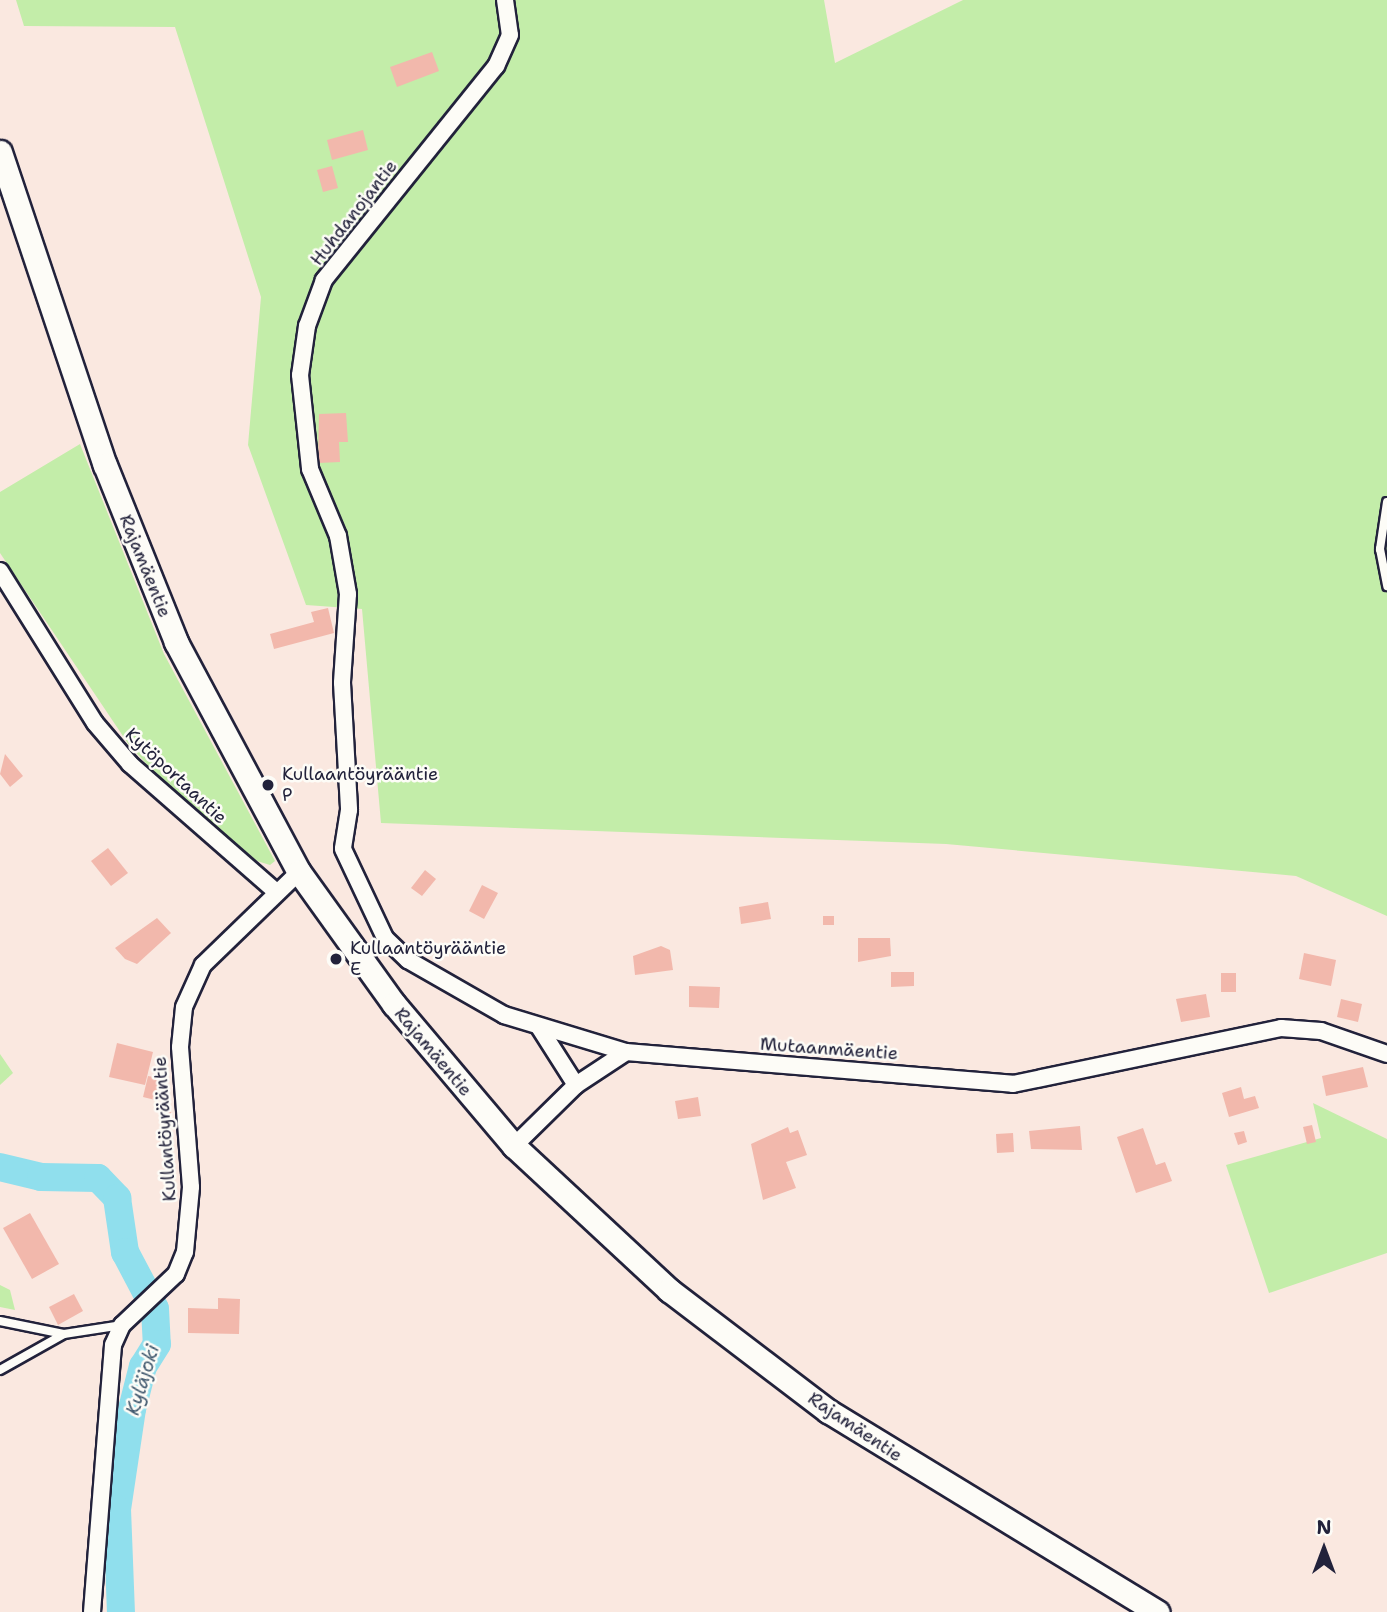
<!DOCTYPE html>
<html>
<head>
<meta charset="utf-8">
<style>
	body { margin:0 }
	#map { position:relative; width:1387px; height:1612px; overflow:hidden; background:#fae8e0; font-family:"Shantell Sans",sans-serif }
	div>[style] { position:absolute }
	.green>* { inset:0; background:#c3eda9 }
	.river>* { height:28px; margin:-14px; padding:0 14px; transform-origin:14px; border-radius:14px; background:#90dfed }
	.building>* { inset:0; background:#f2b8ac }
	.roads { filter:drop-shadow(2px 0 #22223b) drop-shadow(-2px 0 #22223b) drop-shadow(0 2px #22223b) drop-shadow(0 -2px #22223b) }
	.service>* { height:8px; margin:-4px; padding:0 4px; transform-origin:4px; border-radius:4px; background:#fdfcf7 }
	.minor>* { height:16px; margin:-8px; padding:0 8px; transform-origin:8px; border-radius:8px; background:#fdfcf7 }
	.secondary>* { height:23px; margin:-11.5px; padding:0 11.5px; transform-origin:11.5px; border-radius:11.5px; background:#fdfcf7 }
	.dots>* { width:19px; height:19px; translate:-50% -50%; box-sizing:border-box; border:4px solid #fdfcf7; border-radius:50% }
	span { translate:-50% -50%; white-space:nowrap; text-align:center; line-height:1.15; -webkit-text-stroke:5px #fdfcf7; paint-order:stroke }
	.street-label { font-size:18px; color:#22223b }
	.poi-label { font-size:18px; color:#22223b }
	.left { translate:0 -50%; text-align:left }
	.water-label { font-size:19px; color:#435b70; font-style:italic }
	.north { position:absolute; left:1289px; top:1514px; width:70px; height:70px; -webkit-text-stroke:5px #fdfcf7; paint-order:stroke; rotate:0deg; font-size:19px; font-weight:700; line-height:28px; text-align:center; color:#22223b }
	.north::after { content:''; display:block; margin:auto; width:24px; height:32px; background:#22223b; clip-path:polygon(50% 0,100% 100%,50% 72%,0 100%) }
</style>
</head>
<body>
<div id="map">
	<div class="green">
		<div style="clip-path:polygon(16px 0,824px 0,835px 63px,963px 0,1387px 0,1387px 916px,1296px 876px,946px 844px,381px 823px,362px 609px,306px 605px,248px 445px,261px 297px,175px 27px,24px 26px)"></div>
		<div style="clip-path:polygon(80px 444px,164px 654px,275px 861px,270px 865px,257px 861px,164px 783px,129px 745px,0 553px,0 492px)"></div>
		<div style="clip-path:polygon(0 1054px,13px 1073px,0 1085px)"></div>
		<div style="clip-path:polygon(1313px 1103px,1387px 1139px,1387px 1253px,1269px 1293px,1226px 1165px,1321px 1138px)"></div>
		<div style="clip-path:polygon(0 1285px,10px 1290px,15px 1310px,0 1307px)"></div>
	</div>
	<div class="river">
		<div style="left:0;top:1167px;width:42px;rotate:13.7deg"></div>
		<div style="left:41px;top:1177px;width:57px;rotate:1deg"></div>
		<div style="left:98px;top:1178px;width:28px;rotate:46deg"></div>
		<div style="left:117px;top:1198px;width:55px;rotate:81.6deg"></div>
		<div style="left:125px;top:1252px;width:64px;rotate:62.2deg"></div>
		<div style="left:155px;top:1309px;width:35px;rotate:87deg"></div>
		<div style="left:157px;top:1344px;width:26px;rotate:122deg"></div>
		<div style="left:143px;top:1366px;width:44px;rotate:104.3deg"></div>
		<div style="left:132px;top:1409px;width:101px;rotate:98.5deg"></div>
		<div style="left:117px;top:1509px;width:103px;rotate:87.8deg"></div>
	</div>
	<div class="building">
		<div style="clip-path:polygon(432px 52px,439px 71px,397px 87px,390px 67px)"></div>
		<div style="clip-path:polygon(363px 130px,368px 150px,332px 160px,327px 140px)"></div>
		<div style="clip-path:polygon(332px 166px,338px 188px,323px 192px,317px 170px)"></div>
		<div style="clip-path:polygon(346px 413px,348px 442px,339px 442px,340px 462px,318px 463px,319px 414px)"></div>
		<div style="clip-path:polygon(328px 608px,334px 633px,274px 649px,270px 634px,314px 622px,311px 612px)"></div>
		<div style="clip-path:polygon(5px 754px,23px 776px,10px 787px,0 774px)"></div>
		<div style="clip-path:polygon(108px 848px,128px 873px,111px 886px,91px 861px)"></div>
		<div style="clip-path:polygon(425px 870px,436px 879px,422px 896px,411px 888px)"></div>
		<div style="clip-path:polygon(482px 885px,498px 893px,484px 919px,469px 911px)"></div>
		<div style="clip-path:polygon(768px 902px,771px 919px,741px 924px,739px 907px)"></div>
		<div style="clip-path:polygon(823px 916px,834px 916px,834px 925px,823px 925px)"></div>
		<div style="clip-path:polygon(157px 918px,171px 933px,137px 964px,125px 959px,115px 948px)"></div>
		<div style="clip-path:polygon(858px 938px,890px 938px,891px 956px,858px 962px)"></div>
		<div style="clip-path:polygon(661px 946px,670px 950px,673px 970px,635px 975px,633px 956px)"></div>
		<div style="clip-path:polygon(1304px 953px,1336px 960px,1331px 986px,1299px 979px)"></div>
		<div style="clip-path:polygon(891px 972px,914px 972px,914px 986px,891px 987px)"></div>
		<div style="clip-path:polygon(1221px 973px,1236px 973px,1236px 992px,1221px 992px)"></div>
		<div style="clip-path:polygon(689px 986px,720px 987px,719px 1008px,689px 1007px)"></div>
		<div style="clip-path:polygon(1206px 994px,1210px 1017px,1181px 1022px,1176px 999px)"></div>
		<div style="clip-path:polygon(1341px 999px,1362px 1004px,1358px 1022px,1337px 1017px)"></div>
		<div style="clip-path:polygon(117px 1043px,153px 1052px,145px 1085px,109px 1077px)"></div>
		<div style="clip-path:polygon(1363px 1067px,1368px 1087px,1326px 1096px,1322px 1076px)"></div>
		<div style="clip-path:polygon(148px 1076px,164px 1079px,159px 1101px,143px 1097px)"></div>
		<div style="clip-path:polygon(1241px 1087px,1244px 1099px,1255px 1096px,1259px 1108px,1229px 1117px,1222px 1093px)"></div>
		<div style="clip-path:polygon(698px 1097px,701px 1116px,678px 1119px,675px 1101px)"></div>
		<div style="clip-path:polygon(162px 1110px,171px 1112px,169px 1123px,160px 1121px)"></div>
		<div style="clip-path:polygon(1312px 1125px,1316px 1142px,1307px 1144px,1303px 1127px)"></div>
		<div style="clip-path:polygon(1080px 1126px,1082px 1150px,1031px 1149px,1029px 1131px)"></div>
		<div style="clip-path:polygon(788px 1127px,790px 1133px,798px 1130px,807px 1155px,786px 1162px,796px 1188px,763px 1200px,751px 1144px)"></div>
		<div style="clip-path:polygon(1143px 1128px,1156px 1165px,1165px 1162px,1172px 1181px,1136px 1193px,1117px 1137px)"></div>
		<div style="clip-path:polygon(1244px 1131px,1247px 1142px,1238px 1145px,1234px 1133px)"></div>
		<div style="clip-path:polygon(1013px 1133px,1014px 1152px,997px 1153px,996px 1134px)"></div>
		<div style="clip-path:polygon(30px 1213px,59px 1264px,32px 1279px,3px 1228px)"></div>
		<div style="clip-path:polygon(74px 1294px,83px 1311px,58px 1325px,49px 1307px)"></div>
		<div style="clip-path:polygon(218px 1298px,240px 1299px,239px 1334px,188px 1333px,188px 1308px,218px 1309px)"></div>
	</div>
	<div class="roads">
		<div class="service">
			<div style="left:1387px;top:502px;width:48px;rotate:98.5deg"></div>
			<div style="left:1380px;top:549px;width:38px;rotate:79deg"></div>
			<div style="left:0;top:1321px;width:65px;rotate:11.5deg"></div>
			<div style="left:0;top:1370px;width:73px;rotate:-29.4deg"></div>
			<div style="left:64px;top:1334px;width:59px;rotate:-8.8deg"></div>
		</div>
		<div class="minor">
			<div style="left:505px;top:0;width:35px;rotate:82deg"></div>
			<div style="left:510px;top:35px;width:34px;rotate:114deg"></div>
			<div style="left:496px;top:66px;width:275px;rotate:128.8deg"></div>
			<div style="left:324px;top:280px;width:49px;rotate:110.3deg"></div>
			<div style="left:307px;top:326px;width:49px;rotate:98.1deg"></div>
			<div style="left:300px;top:375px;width:95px;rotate:83.9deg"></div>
			<div style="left:310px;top:469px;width:73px;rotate:67.3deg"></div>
			<div style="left:338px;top:536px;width:59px;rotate:80.2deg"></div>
			<div style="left:348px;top:594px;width:89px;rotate:93.9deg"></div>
			<div style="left:342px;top:683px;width:127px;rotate:86.8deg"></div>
			<div style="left:349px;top:810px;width:39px;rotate:99deg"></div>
			<div style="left:343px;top:849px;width:98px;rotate:64.7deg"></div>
			<div style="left:385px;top:938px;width:32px;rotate:44deg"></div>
			<div style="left:408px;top:960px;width:111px;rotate:29.8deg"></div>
			<div style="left:504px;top:1015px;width:127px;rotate:16.9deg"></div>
			<div style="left:626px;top:1052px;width:388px;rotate:4.7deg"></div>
			<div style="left:1013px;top:1084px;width:274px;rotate:-11.8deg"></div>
			<div style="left:1281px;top:1028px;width:40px;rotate:4.3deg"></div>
			<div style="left:1321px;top:1031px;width:70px;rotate:19.2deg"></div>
			<div style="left:0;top:571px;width:179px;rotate:58deg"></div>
			<div style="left:95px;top:723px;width:54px;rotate:49.5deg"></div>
			<div style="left:130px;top:764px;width:191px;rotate:41.2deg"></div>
			<div style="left:539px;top:1027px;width:69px;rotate:57.5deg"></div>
			<div style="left:514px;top:1146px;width:87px;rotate:-44.5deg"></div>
			<div style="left:576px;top:1085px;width:60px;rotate:-33.4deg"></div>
			<div style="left:92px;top:1612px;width:268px;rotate:-85.5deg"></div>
			<div style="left:113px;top:1345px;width:22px;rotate:-66deg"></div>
			<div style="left:122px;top:1325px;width:74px;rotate:-43.4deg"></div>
			<div style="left:176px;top:1274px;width:24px;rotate:-68deg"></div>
			<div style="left:185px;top:1252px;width:65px;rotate:-84.7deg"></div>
			<div style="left:191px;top:1187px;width:140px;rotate:-94.5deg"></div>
			<div style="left:180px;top:1047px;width:40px;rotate:-84.3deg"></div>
			<div style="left:184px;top:1007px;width:46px;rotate:-65.7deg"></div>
			<div style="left:203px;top:965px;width:134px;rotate:-44.1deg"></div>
		</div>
		<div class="secondary">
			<div style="left:0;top:152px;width:330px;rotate:71.5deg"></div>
			<div style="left:105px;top:465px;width:191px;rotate:68.1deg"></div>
			<div style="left:176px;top:642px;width:261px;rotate:61.9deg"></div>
			<div style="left:299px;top:872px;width:163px;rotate:54.3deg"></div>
			<div style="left:394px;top:1004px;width:186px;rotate:49.8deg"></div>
			<div style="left:514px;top:1146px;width:212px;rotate:42.9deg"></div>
			<div style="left:669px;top:1290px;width:200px;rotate:37.3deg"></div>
			<div style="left:828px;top:1411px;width:386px;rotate:31.4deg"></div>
		</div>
	</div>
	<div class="dots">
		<div style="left:268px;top:785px;background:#22223b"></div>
		<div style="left:336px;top:959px;background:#22223b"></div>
	</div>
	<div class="street-label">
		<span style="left:354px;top:213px;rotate:-52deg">Huhdanojantie</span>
		<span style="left:145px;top:566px;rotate:68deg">Rajamäentie</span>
		<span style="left:176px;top:776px;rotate:43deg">Kytöportaantie</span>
		<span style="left:829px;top:1049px;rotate:4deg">Mutaanmäentie</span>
		<span style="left:433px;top:1052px;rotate:50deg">Rajamäentie</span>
		<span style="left:165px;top:1129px;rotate:-94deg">Kullantöyrääntie</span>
		<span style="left:855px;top:1427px;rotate:34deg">Rajamäentie</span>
	</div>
	<div class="poi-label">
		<span class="left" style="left:282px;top:785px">Kullaantöyrääntie<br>P</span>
		<span class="left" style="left:350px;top:959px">Kullaantöyrääntie<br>E</span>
	</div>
	<div class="water-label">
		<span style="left:143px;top:1380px;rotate:-73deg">Kyläjoki</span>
	</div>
	<div class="north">N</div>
</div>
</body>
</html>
